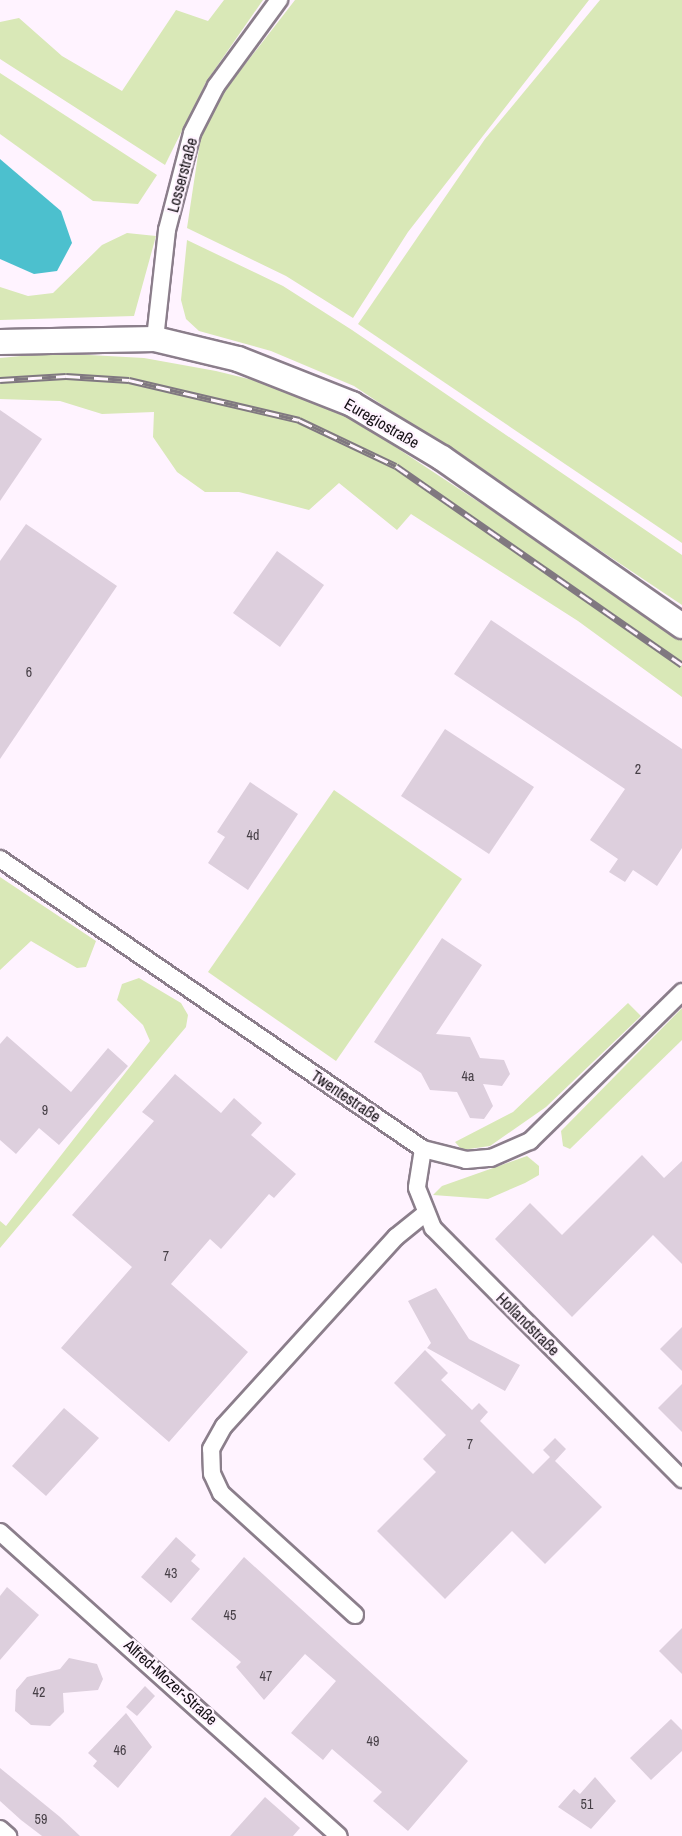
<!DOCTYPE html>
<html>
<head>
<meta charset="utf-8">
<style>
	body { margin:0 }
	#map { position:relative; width:682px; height:1836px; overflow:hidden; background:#fff3ff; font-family:"Archivo Narrow",sans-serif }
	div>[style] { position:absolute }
	.green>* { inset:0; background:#d9e8b7 }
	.water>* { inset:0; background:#4cc0ce }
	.building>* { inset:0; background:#ddcfdd }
	.roads { filter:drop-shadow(2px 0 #8b7e8b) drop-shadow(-2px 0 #8b7e8b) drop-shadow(0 2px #8b7e8b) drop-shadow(0 -2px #8b7e8b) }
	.minor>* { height:16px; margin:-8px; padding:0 8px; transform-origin:8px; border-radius:8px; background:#fff }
	.secondary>* { height:24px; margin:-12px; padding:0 12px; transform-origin:12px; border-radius:12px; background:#fff }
	.rail>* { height:7px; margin-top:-3.5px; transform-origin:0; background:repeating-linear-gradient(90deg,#fff3ff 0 14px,#807880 0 28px); box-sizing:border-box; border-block:2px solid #807880 }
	span { translate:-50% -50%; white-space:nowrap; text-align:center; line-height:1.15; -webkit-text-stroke:4.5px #fff3ff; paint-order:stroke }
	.number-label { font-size:14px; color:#463f46 }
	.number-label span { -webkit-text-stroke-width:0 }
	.street-label { font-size:16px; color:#140f14 }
</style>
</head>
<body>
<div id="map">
	<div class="green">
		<div style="clip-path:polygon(224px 0,263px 0,206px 82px,165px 165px,0 59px,0 22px,19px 18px,62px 56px,122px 91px,176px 10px,208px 21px)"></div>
		<div style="clip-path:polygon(295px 0,589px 0,408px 232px,353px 318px,286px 276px,187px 228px,201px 135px,226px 89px)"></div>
		<div style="clip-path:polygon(600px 0,682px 0,682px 543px,358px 324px,485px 139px)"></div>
		<div style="clip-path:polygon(0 73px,157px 175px,138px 204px,93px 201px,0 134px)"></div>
		<div style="clip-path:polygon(127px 233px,156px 236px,134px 316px,0 320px,0 287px,28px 296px,53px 293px,102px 245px)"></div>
		<div style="clip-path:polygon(187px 240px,283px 286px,352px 330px,682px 555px,682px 605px,354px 386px,271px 351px,199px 331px,186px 319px,181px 300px)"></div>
		<div style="clip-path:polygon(53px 353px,144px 358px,216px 371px,282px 387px,356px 421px,682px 636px,682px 697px,578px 621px,411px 514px,397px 530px,339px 483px,309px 510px,239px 492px,205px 492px,177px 472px,153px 437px,154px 412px,102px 414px,60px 401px,0 399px,0 358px)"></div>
		<div style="clip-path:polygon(334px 790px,462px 879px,336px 1061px,208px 972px)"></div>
		<div style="clip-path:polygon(0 877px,96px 941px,86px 967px,77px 968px,31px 941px,0 970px)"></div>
		<div style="clip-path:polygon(139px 978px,181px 1003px,188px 1015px,186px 1027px,0 1248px,0 1221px,6px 1226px,150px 1041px,143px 1025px,117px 1000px,122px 984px)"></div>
		<div style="clip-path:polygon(628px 1003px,641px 1016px,546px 1107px,490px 1146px,462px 1150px,455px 1142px,513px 1112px)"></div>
		<div style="clip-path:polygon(682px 1008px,682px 1040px,570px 1149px,563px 1146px,561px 1131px)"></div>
		<div style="clip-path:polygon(527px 1156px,539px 1166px,539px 1175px,525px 1183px,488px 1199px,433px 1195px,442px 1186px)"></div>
	</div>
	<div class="water">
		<div style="clip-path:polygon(0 159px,61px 211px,72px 243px,57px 271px,34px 274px,0 259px)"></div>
	</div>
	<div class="building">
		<div style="clip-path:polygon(0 410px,42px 439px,0 501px)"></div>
		<div style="clip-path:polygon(26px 524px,117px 586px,0 759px,0 561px)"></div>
		<div style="clip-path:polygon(277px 551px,324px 585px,280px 647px,233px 613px)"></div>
		<div style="clip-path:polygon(491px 620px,682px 749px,682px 848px,657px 886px,633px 870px,625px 882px,609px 872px,618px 859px,590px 840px,625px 789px,454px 674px)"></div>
		<div style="clip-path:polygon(445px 729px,534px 787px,489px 854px,401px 796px)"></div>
		<div style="clip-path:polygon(250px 782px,298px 814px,248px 890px,208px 863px,225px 837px,217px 832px)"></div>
		<div style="clip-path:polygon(442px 938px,482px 965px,436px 1034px,470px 1037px,480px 1058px,504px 1060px,510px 1074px,502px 1086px,483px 1084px,493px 1106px,484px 1119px,470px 1118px,457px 1092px,430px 1090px,421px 1073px,374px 1042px)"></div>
		<div style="clip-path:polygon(7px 1036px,71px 1092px,108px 1048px,128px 1066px,59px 1145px,39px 1128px,16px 1154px,0 1140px,0 1044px)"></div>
		<div style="clip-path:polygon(175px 1074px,221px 1113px,234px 1098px,262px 1123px,251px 1135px,296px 1174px,274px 1198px,269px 1194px,221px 1249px,210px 1239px,171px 1284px,248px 1352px,169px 1442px,61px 1348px,132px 1267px,72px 1215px,154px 1121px,142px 1112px)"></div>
		<div style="clip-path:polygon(642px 1155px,664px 1178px,682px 1161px,682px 1264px,653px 1235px,572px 1317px,495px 1239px,530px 1203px,562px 1235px)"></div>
		<div style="clip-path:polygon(436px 1288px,469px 1339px,520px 1365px,505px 1391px,427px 1348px,431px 1343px,408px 1301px)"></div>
		<div style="clip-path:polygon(682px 1327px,682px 1371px,660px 1349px)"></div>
		<div style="clip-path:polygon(425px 1350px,448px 1373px,441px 1380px,472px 1410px,479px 1403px,488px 1412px,480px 1421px,533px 1474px,550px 1457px,543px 1450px,555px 1438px,566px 1449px,555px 1461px,602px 1507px,545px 1564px,512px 1531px,445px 1599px,377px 1531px,436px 1472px,423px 1459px,446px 1435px,394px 1383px)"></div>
		<div style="clip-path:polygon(682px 1384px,682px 1432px,658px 1408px)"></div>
		<div style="clip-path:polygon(64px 1408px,99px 1438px,46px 1496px,12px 1466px)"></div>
		<div style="clip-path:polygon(176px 1537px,196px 1555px,191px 1561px,200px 1569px,171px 1603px,141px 1577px)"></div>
		<div style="clip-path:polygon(244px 1557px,468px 1761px,408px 1831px,373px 1801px,382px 1792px,332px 1749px,323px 1760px,291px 1733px,336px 1681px,305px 1654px,264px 1700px,236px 1667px,241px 1662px,191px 1619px)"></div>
		<div style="clip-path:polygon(7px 1587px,39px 1615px,0 1660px,0 1596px)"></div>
		<div style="clip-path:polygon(682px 1628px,682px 1674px,659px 1651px)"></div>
		<div style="clip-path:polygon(69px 1658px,97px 1664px,103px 1679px,98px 1690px,63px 1693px,64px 1712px,50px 1726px,31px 1725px,15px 1711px,16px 1690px,27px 1677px,60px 1669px)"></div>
		<div style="clip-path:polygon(145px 1686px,155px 1696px,137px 1716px,126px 1707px)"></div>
		<div style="clip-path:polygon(126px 1713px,152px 1747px,118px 1788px,93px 1766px,97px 1761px,88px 1753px)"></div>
		<div style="clip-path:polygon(671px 1719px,682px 1730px,682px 1751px,651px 1780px,630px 1758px)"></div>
		<div style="clip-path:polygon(0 1768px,60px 1817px,80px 1836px,42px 1836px,21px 1820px,0 1801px)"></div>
		<div style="clip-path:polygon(595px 1777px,616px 1801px,591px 1829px,558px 1807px,574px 1789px,580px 1794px)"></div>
		<div style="clip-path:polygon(265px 1797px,300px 1828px,293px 1836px,230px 1836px)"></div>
	</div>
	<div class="roads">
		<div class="minor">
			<div style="left:155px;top:339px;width:110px;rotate:-83.7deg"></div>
			<div style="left:167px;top:230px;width:100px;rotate:-75.5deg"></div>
			<div style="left:192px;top:133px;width:53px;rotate:-62.9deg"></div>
			<div style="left:216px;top:86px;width:107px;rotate:-53.8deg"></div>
			<div style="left:0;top:859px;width:513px;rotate:34.43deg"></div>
			<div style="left:423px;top:1149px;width:44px;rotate:14.3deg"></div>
			<div style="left:466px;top:1160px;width:25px;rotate:-5deg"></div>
			<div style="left:491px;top:1158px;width:43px;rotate:-23.6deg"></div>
			<div style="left:530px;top:1141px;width:213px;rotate:-44.4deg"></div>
			<div style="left:423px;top:1149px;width:39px;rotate:99deg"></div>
			<div style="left:417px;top:1188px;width:43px;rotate:68.2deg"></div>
			<div style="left:433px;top:1228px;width:354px;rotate:45.2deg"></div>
			<div style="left:0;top:1532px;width:455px;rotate:41.9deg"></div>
			<div style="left:355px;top:1615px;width:181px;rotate:-137.7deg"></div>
			<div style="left:221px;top:1493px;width:21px;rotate:-115deg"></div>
			<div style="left:212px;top:1474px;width:25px;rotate:-92deg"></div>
			<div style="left:211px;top:1449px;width:26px;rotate:-61deg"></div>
			<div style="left:224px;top:1426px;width:256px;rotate:-47.7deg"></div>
			<div style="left:396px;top:1237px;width:36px;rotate:-39deg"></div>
			<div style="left:0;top:1829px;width:11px;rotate:41deg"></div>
		</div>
		<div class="secondary">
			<div style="left:0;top:342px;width:155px;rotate:-1.1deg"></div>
			<div style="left:155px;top:339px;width:85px;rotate:13.5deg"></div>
			<div style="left:238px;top:359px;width:123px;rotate:21.5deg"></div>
			<div style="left:352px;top:404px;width:105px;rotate:31deg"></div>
			<div style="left:442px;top:458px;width:293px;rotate:35deg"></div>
		</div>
	</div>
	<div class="rail">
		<div style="left:0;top:380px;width:66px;rotate:-3.5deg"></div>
		<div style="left:66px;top:376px;width:63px;rotate:3.6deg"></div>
		<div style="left:129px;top:380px;width:175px;rotate:13.2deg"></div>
		<div style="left:299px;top:420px;width:107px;rotate:25.4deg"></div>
		<div style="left:396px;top:466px;width:348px;rotate:34.8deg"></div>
	</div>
	<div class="number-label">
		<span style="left:29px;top:672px">6</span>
		<span style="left:638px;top:769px">2</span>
		<span style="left:253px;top:835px">4d</span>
		<span style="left:468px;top:1076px">4a</span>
		<span style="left:45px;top:1110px">9</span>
		<span style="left:166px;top:1256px">7</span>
		<span style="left:470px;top:1444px">7</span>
		<span style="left:171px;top:1573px">43</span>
		<span style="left:230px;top:1615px">45</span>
		<span style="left:266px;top:1676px">47</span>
		<span style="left:39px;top:1692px">42</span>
		<span style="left:373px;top:1741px">49</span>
		<span style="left:120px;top:1750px">46</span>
		<span style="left:587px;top:1804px">51</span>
		<span style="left:41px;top:1819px">59</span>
	</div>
	<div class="street-label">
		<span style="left:182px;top:175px;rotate:-75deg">Losserstraße</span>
		<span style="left:382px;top:423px;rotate:30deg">Euregiostraße</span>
		<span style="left:346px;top:1096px;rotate:34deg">Twentestraße</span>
		<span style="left:528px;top:1324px;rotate:45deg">Hollandstraße</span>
		<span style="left:171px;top:1682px;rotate:42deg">Alfred-Mozer-Straße</span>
	</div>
</div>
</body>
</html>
